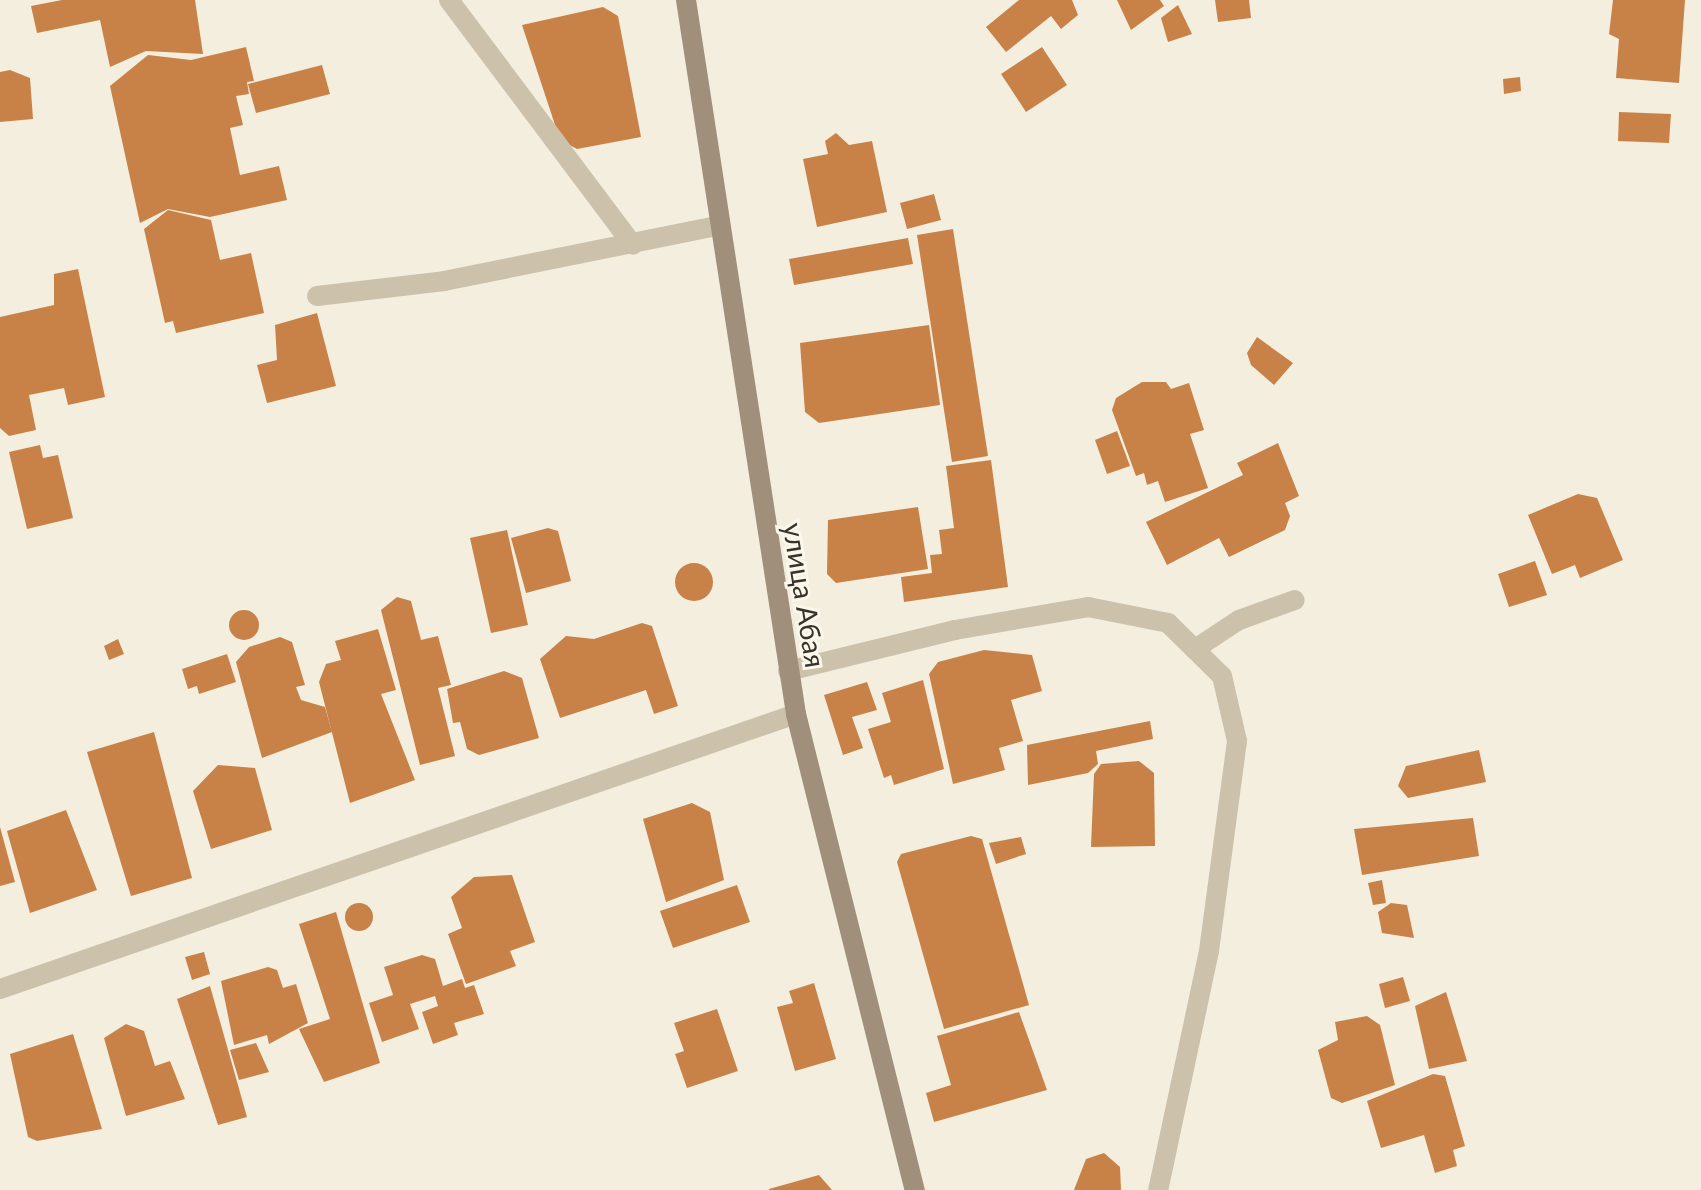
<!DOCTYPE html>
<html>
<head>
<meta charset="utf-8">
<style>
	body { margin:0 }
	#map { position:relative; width:1701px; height:1190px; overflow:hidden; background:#f3eede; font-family:Lato,sans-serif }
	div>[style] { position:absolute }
	.building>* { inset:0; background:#c88248 }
	.round { border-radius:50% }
	.minor>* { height:20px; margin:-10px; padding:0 10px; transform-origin:10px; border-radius:10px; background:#ccc1aa }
	.secondary>* { height:20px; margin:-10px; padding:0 10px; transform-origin:10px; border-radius:10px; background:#a0907b }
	span { translate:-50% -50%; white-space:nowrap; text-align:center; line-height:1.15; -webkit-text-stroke:6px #faf7eb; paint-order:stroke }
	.street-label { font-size:28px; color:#39322a }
</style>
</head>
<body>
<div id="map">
	<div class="building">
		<div style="clip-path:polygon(62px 0,195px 0,203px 54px,146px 51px,110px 67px,100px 20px,37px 33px,31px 6px)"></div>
		<div style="clip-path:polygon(1019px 0,1072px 0,1078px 15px,1061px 29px,1051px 16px,1006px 52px,986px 27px)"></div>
		<div style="clip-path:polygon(1117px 0,1160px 0,1164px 6px,1131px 30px)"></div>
		<div style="clip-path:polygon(1215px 0,1249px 0,1251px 18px,1218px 22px)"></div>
		<div style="clip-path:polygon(1613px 0,1685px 0,1679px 83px,1616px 78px,1619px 39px,1609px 34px)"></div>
		<div style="clip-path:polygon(1178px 5px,1192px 34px,1168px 42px,1161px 18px)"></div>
		<div style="clip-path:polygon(603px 7px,618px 16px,641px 137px,577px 149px,560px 140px,522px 25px)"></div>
		<div style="clip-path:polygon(246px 47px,254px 81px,247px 82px,249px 94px,236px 96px,243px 125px,230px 128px,240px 175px,279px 166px,287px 200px,210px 217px,168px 209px,140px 223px,110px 86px,148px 55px,191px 60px)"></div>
		<div style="clip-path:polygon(1042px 47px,1067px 85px,1026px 112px,1001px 74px)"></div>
		<div style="clip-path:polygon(322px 65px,330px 94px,256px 113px,248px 84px)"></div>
		<div style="clip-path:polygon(10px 70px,30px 78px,33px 119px,0 122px,0 72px)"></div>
		<div style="clip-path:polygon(1520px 77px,1521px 91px,1504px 94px,1503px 79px)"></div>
		<div style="clip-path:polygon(1619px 112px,1671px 114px,1669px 143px,1618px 141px)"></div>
		<div style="clip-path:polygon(836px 133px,849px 145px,872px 141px,887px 212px,817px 227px,803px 159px,828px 154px,825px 141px)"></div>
		<div style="clip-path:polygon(934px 194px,941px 220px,907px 229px,900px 203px)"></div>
		<div style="clip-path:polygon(168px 210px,211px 220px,220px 260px,251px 253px,264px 313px,176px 333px,173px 321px,165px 323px,144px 229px)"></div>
		<div style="clip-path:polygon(953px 229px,988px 456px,952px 462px,917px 235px)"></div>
		<div style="clip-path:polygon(908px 238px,913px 264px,794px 285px,789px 259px)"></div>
		<div style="clip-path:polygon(78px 269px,105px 397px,68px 405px,64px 388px,29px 395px,36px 430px,9px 436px,0 428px,0 317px,54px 305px,54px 274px)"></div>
		<div style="clip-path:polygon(317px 313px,336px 386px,267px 403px,257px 365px,277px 360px,275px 325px)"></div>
		<div style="clip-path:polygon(929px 325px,940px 405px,819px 423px,805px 412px,800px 343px)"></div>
		<div style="clip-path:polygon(1257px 337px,1293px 363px,1274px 385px,1251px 365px,1247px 353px)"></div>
		<div style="clip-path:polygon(1142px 382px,1166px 382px,1171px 389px,1189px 383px,1204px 430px,1190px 434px,1208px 488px,1165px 502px,1158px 481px,1147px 485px,1144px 473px,1136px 476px,1112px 410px,1116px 398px)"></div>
		<div style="clip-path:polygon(1117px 431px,1130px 466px,1107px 474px,1095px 440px)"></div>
		<div style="clip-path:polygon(1278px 443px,1299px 496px,1285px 503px,1290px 516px,1285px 530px,1229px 557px,1219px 538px,1167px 565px,1146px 522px,1243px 475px,1237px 463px)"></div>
		<div style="clip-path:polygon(40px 445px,43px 458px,58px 455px,73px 518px,27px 529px,9px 452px)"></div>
		<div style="clip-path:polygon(991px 460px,1008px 587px,904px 602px,901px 577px,932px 573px,930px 555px,942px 554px,939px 530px,954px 528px,946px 466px)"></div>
		<div style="clip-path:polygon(1578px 494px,1597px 498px,1623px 560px,1580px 578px,1575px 565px,1552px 574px,1528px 515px)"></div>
		<div style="clip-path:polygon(918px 507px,928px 569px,836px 583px,827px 574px,828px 520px)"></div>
		<div style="clip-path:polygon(548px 528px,558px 531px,571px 581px,526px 593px,511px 538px)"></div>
		<div style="clip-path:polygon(507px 530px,528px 625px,491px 633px,470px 538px)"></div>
		<div style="clip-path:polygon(1535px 561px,1547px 595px,1509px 607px,1498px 574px)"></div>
		<div class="round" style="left:675px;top:563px;width:38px;height:38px"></div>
		<div style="clip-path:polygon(397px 597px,411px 601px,421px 640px,438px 636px,451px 685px,438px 688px,455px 756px,420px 765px,381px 610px)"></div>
		<div class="round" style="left:229px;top:610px;width:30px;height:30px"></div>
		<div style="clip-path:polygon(642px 623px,652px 626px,678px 706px,654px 714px,646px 690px,560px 718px,540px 659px,566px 636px,594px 639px)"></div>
		<div style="clip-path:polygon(378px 629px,396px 690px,381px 694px,415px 780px,350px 803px,319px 682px,326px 664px,341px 660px,335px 641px)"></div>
		<div style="clip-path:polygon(280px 637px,292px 642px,305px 685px,296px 687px,301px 700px,325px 707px,332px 732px,262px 758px,236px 662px,249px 647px)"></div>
		<div style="clip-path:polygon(118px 639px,124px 654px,109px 660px,104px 646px)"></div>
		<div style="clip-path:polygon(984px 650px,1032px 655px,1042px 691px,1011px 700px,1023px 741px,999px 748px,1005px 770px,953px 784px,929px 674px,938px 662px)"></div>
		<div style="clip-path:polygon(227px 654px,236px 682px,199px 694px,197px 686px,188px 689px,182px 669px)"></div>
		<div style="clip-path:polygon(504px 671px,522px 678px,539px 738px,479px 755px,467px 749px,460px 722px,453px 723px,447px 689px)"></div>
		<div style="clip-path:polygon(923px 680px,944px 769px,894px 785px,891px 775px,884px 778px,868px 729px,891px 722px,882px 693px)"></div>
		<div style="clip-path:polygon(867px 682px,877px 710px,852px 717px,863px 748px,843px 755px,824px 695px)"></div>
		<div style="clip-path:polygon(1150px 721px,1153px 739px,1096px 751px,1098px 764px,1088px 773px,1028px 785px,1027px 745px)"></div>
		<div style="clip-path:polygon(154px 732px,192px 878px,131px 896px,87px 752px)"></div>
		<div style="clip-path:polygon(1479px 750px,1486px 782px,1408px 798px,1398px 786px,1406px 766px)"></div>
		<div style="clip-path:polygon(1139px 761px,1154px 773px,1155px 846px,1091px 847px,1094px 774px,1101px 764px)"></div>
		<div style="clip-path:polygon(218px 765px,255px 768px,272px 830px,211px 849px,193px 791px)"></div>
		<div style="clip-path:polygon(692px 803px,710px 812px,724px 880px,666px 902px,643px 819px)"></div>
		<div style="clip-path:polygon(66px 810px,97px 890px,30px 913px,7px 831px)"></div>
		<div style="clip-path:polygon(1473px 818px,1479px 856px,1362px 875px,1354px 829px)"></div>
		<div style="clip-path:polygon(0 827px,15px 882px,0 886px)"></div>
		<div style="clip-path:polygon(971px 836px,982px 839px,1029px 1005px,944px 1029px,897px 862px,901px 854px)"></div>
		<div style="clip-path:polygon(1021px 837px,1026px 854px,996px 864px,989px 843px)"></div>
		<div style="clip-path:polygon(512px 875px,535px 942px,510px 951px,516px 966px,466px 984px,448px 934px,462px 928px,451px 897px,474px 877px)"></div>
		<div style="clip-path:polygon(1382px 880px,1386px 903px,1373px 905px,1368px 883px)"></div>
		<div style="clip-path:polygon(737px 885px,750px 922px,673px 948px,660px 911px)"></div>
		<div style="clip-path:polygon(1391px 903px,1407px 905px,1414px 938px,1382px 933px,1378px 912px)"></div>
		<div class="round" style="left:345px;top:903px;width:28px;height:28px"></div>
		<div style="clip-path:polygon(336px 912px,380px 1063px,324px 1082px,299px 1029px,330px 1019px,299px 924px)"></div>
		<div style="clip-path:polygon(204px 952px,210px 974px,192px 980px,185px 957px)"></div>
		<div style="clip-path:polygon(422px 955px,435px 959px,443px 986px,462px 979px,465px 988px,474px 985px,484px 1014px,454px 1023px,458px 1035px,433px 1044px,422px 1012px,438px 1006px,435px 996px,410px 1004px,419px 1029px,382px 1042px,369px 1003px,393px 995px,384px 967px)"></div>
		<div style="clip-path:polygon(268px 967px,277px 970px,283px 988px,296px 984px,308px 1023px,269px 1044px,267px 1035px,234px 1045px,221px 981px)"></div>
		<div style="clip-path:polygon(1403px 977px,1410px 1001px,1385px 1008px,1379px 984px)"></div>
		<div style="clip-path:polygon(814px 983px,836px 1059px,795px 1071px,777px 1007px,793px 1003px,789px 991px)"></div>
		<div style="clip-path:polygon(210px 986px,247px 1117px,218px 1125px,177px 999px)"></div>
		<div style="clip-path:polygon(1446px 992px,1467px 1061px,1429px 1069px,1415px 1006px)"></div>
		<div style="clip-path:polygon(717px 1009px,738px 1071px,687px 1088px,675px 1054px,684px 1051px,674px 1023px)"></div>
		<div style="clip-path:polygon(1019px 1012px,1047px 1090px,934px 1122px,926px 1093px,951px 1085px,937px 1036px)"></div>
		<div style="clip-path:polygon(1367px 1016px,1380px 1025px,1395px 1085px,1342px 1103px,1331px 1098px,1318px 1050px,1338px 1040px,1335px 1022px)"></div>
		<div style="clip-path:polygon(126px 1024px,144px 1031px,155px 1066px,170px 1061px,185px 1099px,126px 1116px,104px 1038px)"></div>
		<div style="clip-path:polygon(73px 1034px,102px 1129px,37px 1141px,28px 1137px,10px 1054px)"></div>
		<div style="clip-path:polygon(256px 1043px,269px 1072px,239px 1080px,230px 1050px)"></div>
		<div style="clip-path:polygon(1433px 1074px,1445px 1076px,1465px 1146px,1453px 1150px,1457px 1166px,1435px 1173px,1424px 1135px,1381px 1148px,1367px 1101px)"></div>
		<div style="clip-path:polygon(1104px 1153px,1120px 1167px,1121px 1190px,1074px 1190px,1086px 1159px)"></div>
		<div style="clip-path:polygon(819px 1175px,832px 1190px,769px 1190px,769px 1189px)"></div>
	</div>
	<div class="minor">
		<div style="left:449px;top:0;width:306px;rotate:53.1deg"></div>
		<div style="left:317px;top:296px;width:128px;rotate:-6.7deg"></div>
		<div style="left:444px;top:281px;width:278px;rotate:-11.4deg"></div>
		<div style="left:1198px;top:647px;width:49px;rotate:-33.4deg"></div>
		<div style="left:1239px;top:620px;width:59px;rotate:-19.7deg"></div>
		<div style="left:788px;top:671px;width:172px;rotate:-13.8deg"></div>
		<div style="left:955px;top:630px;width:135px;rotate:-9.8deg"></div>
		<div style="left:1088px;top:607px;width:82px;rotate:11.3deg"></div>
		<div style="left:1168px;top:623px;width:76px;rotate:44.5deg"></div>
		<div style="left:1222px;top:676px;width:67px;rotate:77deg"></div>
		<div style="left:1237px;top:741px;width:212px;rotate:97.6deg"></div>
		<div style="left:1209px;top:951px;width:244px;rotate:102deg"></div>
		<div style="left:0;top:989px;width:842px;rotate:-19.06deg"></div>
	</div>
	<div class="secondary">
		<div style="left:686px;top:0;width:722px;rotate:81.24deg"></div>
		<div style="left:796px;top:714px;width:491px;rotate:76deg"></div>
	</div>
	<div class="street-label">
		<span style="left:805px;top:595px;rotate:81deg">улица Абая</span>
	</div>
</div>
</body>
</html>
